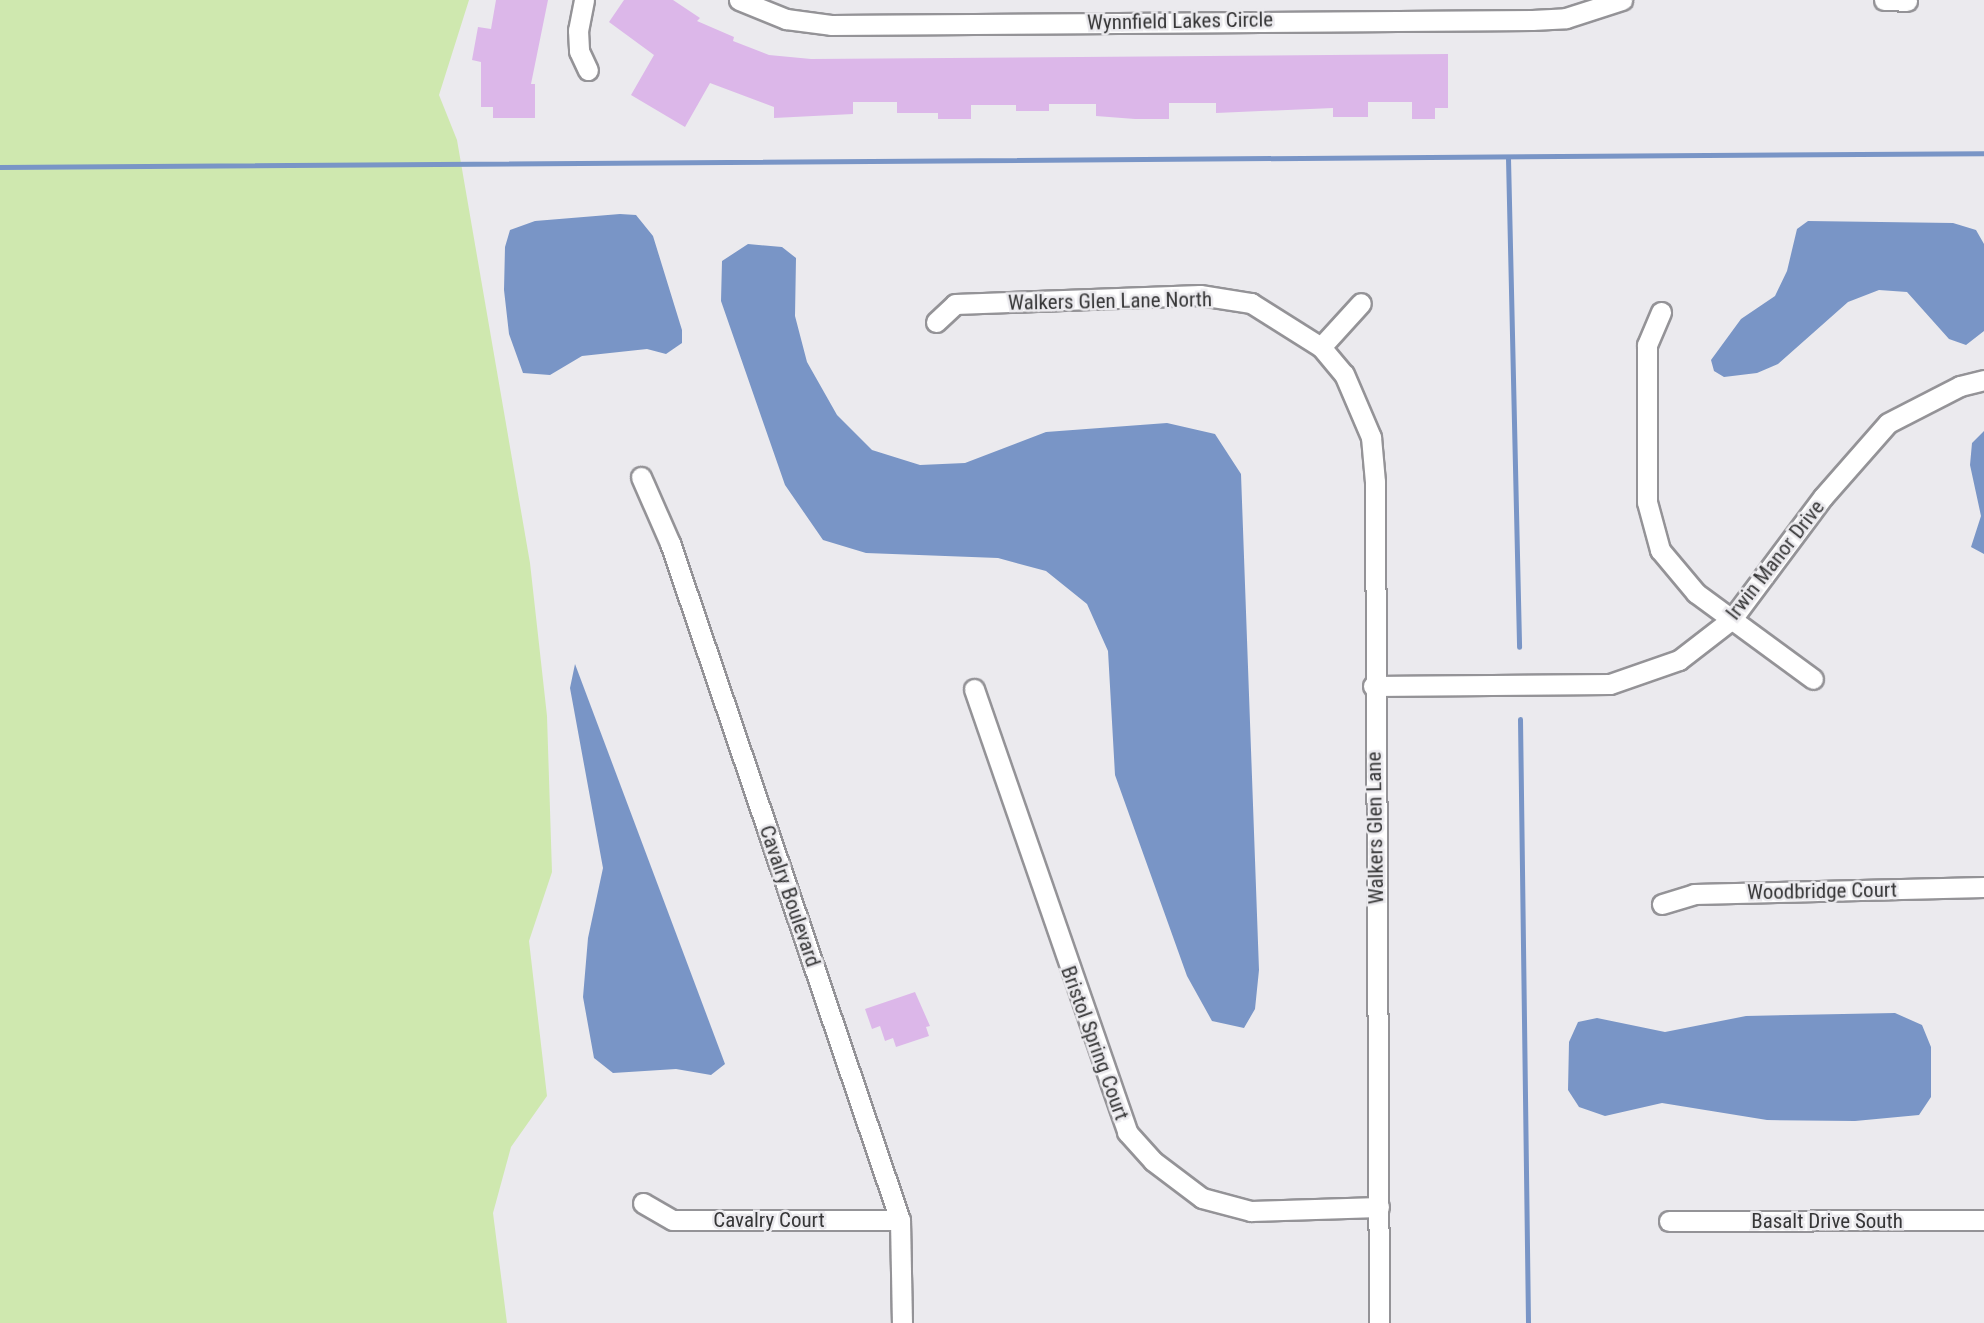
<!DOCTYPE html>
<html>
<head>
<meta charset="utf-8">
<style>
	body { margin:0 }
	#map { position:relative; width:1984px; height:1323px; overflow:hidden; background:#ebeaee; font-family:"Roboto Condensed",sans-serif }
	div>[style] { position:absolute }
	.green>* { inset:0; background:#cfe8af }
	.water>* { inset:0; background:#7995c6 }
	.stream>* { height:5px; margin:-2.5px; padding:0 2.5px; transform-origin:2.5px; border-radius:2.5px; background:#7995c6 }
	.building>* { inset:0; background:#dcb7e9 }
	.roads { filter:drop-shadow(2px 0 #949397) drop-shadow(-2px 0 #949397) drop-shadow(0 2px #949397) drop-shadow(0 -2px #949397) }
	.street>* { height:19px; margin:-9.5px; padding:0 9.5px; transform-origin:9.5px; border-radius:9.5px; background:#fff }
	span { translate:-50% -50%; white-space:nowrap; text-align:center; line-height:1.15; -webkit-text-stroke:5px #ebeaee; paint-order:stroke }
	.street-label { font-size:21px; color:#363637 }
</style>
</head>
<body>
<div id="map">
	<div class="green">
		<div style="clip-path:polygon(0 0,469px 0,439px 95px,457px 140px,530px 563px,547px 716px,552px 872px,529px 941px,547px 1096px,511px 1147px,493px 1213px,507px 1323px,0 1323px)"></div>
	</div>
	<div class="water">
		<div style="clip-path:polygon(620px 214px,636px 215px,653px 236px,682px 330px,682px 343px,666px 354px,647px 349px,582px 356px,550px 375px,523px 373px,509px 334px,504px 290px,505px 247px,510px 230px,535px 221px)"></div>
		<div style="clip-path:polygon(1808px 221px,1953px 223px,1976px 230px,1984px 244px,1984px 331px,1966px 345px,1949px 339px,1907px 292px,1879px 290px,1848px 302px,1778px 364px,1757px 373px,1724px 377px,1714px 371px,1711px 360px,1741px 319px,1775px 296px,1787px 271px,1797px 229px)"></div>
		<div style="clip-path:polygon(748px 244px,782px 247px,796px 258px,795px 316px,807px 362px,837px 415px,872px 450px,920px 465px,965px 463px,1046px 432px,1167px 423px,1215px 434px,1241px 474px,1259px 970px,1255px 1009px,1244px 1028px,1212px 1021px,1187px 976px,1115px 775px,1108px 651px,1087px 604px,1046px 571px,998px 558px,866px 553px,823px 540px,785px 485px,721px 301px,722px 261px)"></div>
		<div style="clip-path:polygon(1984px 431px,1984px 554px,1971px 547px,1981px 516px,1970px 465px,1972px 443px)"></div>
		<div style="clip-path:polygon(575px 664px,725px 1064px,711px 1075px,676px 1069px,613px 1073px,594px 1058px,583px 997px,588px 938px,603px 868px,570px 688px)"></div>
		<div style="clip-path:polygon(1895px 1013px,1922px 1025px,1931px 1047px,1931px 1097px,1919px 1115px,1855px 1121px,1767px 1120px,1662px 1103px,1605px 1116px,1579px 1107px,1568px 1090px,1569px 1042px,1578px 1022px,1597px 1018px,1665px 1032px,1746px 1016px)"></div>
	</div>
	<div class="stream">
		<div style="left:1508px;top:158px;width:489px;rotate:88.7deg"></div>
		<div style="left:0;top:167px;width:1984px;rotate:-0.4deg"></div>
		<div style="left:1520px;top:719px;width:604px;rotate:89.24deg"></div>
	</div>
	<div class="building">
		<div style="clip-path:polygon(496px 0,548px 0,531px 84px,535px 84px,535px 118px,493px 118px,493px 107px,481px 107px,481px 62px,472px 60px,478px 27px,491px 29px)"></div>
		<div style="clip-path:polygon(624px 0,673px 0,700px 18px,697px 21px,734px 37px,733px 41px,769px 55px,811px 59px,1448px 54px,1448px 108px,1435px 108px,1435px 119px,1412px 119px,1412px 102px,1368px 102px,1368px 117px,1333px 117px,1333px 108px,1216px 113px,1216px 103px,1169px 103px,1169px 119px,1135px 119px,1096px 116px,1096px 104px,1049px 104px,1049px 111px,1016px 111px,1016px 105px,971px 105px,971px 119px,938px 119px,938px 113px,897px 113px,897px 102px,853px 102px,853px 114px,774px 118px,774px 107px,710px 83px,685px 127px,631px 95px,654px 55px,609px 22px)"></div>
		<div style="clip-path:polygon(915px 992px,930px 1026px,926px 1027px,929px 1036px,896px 1047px,893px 1038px,885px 1041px,880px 1026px,872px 1029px,865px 1009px)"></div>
	</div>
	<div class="roads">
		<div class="street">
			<div style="left:584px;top:0;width:31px;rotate:101deg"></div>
			<div style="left:578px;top:30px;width:21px;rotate:87deg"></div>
			<div style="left:579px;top:51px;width:21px;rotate:65deg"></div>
			<div style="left:739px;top:0;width:51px;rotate:22deg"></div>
			<div style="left:786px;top:19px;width:45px;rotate:7.6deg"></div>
			<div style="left:831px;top:25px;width:701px;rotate:-0.41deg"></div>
			<div style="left:1532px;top:20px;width:34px;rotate:-3deg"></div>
			<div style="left:1566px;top:18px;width:59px;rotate:-17.8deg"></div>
			<div style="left:1884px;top:0;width:23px;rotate:2deg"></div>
			<div style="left:1661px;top:312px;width:36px;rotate:113deg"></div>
			<div style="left:1647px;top:345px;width:157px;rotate:90deg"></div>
			<div style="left:1647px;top:502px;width:50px;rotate:74.8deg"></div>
			<div style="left:1660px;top:550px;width:56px;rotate:50.1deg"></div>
			<div style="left:1696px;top:593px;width:145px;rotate:36.3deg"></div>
			<div style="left:936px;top:322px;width:26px;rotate:-43deg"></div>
			<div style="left:955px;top:304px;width:245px;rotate:-2.1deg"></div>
			<div style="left:1200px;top:295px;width:52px;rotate:8.9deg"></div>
			<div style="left:1251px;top:303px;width:83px;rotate:32.2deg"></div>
			<div style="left:1321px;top:347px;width:35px;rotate:50deg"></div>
			<div style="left:1344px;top:374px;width:69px;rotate:66.8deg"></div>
			<div style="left:1371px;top:437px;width:45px;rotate:84.9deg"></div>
			<div style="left:1375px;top:482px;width:841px;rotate:89.73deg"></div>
			<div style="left:1321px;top:347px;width:59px;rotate:-47.7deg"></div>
			<div style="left:641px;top:477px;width:72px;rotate:66.3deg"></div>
			<div style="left:670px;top:543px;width:715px;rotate:71.24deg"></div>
			<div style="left:900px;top:1220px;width:103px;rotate:88.9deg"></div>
			<div style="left:1373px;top:686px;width:237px;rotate:-0.5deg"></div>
			<div style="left:1610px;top:684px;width:73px;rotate:-19.2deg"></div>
			<div style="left:1679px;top:660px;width:67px;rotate:-37.7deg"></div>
			<div style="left:1732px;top:619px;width:152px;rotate:-53.3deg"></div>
			<div style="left:1823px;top:497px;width:98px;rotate:-48.7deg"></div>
			<div style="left:1888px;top:423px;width:81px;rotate:-27.2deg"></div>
			<div style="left:1960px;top:386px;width:25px;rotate:-14deg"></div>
			<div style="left:974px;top:689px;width:469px;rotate:70.9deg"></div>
			<div style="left:1127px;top:1132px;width:39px;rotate:48deg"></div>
			<div style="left:1153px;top:1161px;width:61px;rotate:37.1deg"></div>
			<div style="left:1202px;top:1198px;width:51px;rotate:14.9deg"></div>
			<div style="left:1251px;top:1211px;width:128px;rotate:-1.8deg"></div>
			<div style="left:1662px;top:904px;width:34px;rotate:-17deg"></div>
			<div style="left:1694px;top:894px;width:290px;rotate:-1.4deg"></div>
			<div style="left:643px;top:1203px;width:34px;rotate:30deg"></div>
			<div style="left:673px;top:1220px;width:227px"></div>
			<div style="left:1669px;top:1221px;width:315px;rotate:-0.2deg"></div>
		</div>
	</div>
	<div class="street-label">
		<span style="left:1180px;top:21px;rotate:-1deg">Wynnfield Lakes Circle</span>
		<span style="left:1110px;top:301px;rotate:-1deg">Walkers Glen Lane North</span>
		<span style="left:1775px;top:560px;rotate:-52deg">Irwin Manor Drive</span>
		<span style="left:1375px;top:828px;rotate:-91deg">Walkers Glen Lane</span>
		<span style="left:1822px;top:891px;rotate:-1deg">Woodbridge Court</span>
		<span style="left:790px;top:896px;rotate:71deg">Cavalry Boulevard</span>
		<span style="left:1095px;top:1043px;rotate:70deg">Bristol Spring Court</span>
		<span style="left:769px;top:1220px">Cavalry Court</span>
		<span style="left:1827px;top:1221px">Basalt Drive South</span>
	</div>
</div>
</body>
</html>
